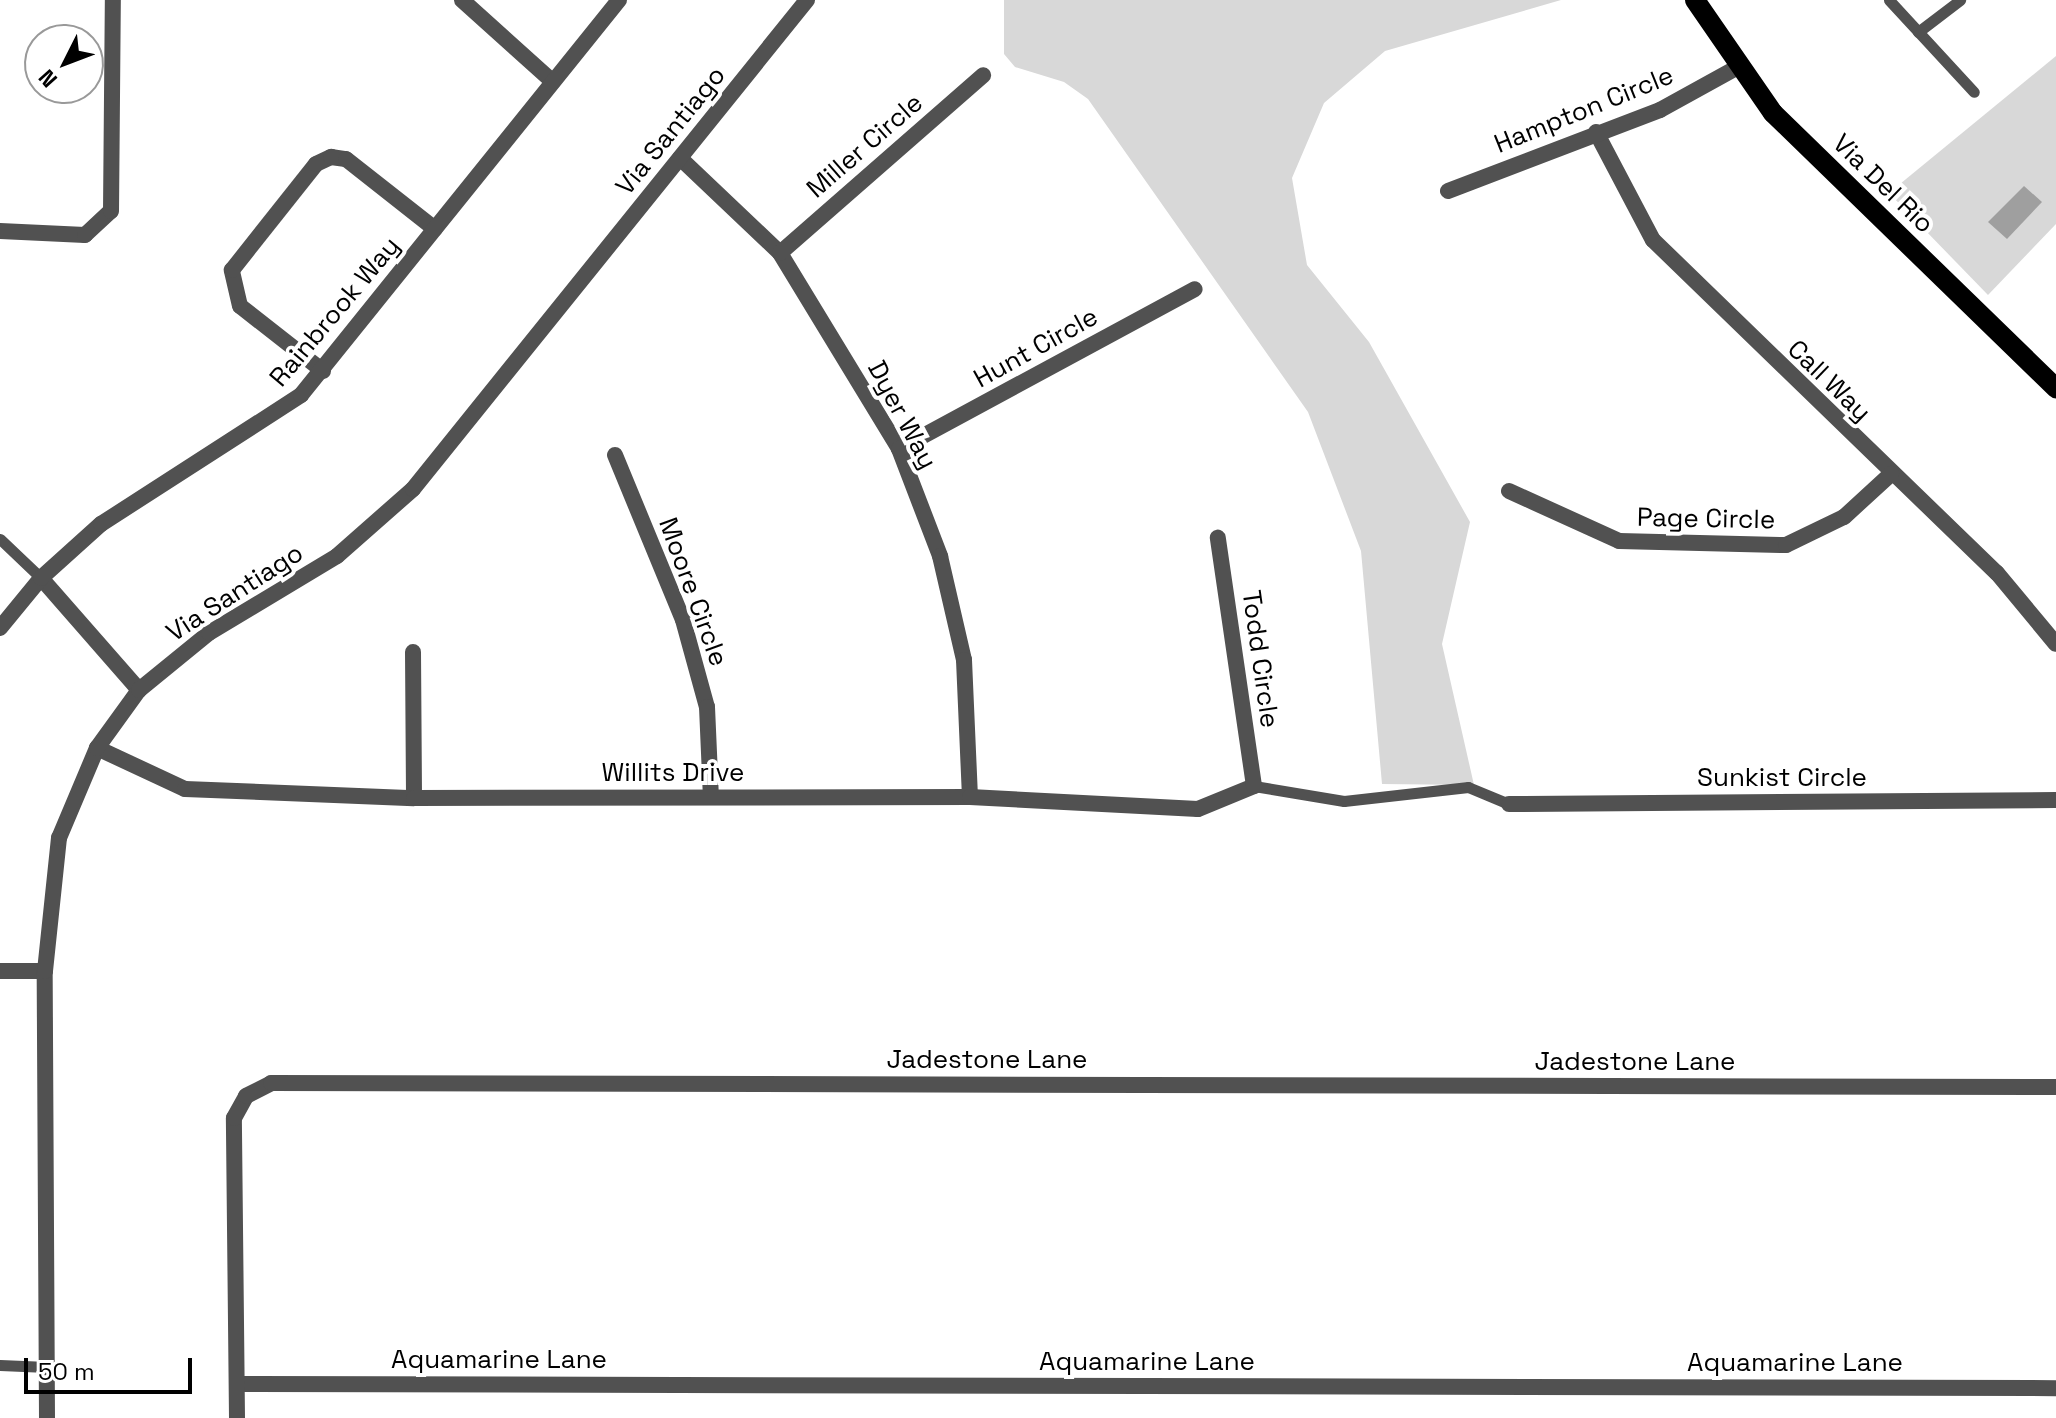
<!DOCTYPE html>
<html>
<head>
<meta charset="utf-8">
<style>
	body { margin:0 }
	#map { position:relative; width:2056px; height:1418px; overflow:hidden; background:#fff; font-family:"Space Grotesk",sans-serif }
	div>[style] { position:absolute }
	.green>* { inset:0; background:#d8d8d8 }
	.water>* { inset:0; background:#9f9f9f }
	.service>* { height:11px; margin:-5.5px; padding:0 5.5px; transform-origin:5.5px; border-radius:5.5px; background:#515151 }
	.minor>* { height:16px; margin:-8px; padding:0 8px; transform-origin:8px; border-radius:8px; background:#515151 }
	.tertiary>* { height:16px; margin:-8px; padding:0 8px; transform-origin:8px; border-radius:8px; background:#515151 }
	.primary>* { height:20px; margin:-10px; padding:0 10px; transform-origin:10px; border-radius:10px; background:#000 }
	span { translate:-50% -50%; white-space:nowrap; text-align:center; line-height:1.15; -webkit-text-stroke:8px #fff; paint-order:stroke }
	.street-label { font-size:26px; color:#000 }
	.north { position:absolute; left:24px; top:24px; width:80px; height:80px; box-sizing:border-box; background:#fff; border:2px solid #999; border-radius:50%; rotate:228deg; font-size:22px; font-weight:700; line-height:32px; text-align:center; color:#000 }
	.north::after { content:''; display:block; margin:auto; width:28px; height:36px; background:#000; clip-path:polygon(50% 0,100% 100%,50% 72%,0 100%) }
	.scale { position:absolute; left:24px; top:1358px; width:168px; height:36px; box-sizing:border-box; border:4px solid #000; border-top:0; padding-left:10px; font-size:24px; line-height:28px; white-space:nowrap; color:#000; -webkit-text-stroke:6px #fff; paint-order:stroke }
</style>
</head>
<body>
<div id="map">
	<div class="green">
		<div style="clip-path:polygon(1004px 0,1561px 0,1385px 51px,1324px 103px,1292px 178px,1307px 265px,1369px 342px,1470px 522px,1442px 644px,1474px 785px,1382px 784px,1361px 551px,1308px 412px,1088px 99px,1064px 82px,1015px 67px,1004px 54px)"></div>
		<div style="clip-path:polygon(2056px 56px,2056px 224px,1988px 295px,1889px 193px)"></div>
	</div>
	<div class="water">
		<div style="clip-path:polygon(2024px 186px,2042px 202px,2007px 239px,1988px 222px)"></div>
	</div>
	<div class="service">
		<div style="left:1889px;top:0;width:125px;rotate:47.3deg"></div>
		<div style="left:1918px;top:32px;width:53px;rotate:-37.3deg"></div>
		<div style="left:0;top:539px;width:57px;rotate:43.6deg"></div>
		<div style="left:1254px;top:786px;width:91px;rotate:9.5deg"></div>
		<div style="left:1344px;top:801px;width:125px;rotate:-6.4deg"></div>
		<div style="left:1468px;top:787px;width:44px;rotate:22.5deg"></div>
		<div style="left:0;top:1365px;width:47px;rotate:2.4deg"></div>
	</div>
	<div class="minor">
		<div style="left:462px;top:0;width:122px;rotate:42deg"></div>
		<div style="left:1596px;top:132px;width:122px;rotate:62.2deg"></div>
		<div style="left:1653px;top:240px;width:479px;rotate:44.1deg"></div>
		<div style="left:1997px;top:573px;width:92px;rotate:50.3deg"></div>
		<div style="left:680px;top:158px;width:138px;rotate:43.5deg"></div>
		<div style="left:780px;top:253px;width:229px;rotate:58.7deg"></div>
		<div style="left:899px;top:449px;width:115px;rotate:69deg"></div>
		<div style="left:940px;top:556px;width:107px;rotate:77deg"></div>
		<div style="left:964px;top:660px;width:137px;rotate:87.5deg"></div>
		<div style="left:1448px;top:191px;width:227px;rotate:-20.9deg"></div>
		<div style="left:1660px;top:110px;width:87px;rotate:-28.9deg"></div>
		<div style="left:0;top:231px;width:85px;rotate:2.7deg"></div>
		<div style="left:85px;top:235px;width:35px;rotate:-43deg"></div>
		<div style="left:111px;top:211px;width:211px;rotate:-89.5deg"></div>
		<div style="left:780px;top:253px;width:270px;rotate:-41.2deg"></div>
		<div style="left:323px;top:371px;width:105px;rotate:-141.9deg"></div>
		<div style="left:240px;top:306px;width:37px;rotate:-103deg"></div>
		<div style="left:232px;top:270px;width:135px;rotate:-51.6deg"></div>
		<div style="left:316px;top:164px;width:17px;rotate:-25deg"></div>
		<div style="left:331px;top:157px;width:15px;rotate:8deg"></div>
		<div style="left:346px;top:159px;width:113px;rotate:38.2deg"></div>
		<div style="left:899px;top:449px;width:336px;rotate:-28.4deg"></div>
		<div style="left:615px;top:455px;width:178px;rotate:67.6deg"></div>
		<div style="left:683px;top:620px;width:90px;rotate:74.6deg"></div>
		<div style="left:707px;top:707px;width:90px;rotate:87.5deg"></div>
		<div style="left:1509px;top:491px;width:121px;rotate:24.4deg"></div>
		<div style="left:1619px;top:541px;width:167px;rotate:1.4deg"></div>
		<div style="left:1786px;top:545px;width:64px;rotate:-25.8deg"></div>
		<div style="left:1844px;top:517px;width:64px;rotate:-42.5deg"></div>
		<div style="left:41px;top:578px;width:149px;rotate:48.8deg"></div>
		<div style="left:0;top:628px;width:65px;rotate:-50.6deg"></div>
		<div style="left:41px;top:578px;width:81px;rotate:-42deg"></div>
		<div style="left:101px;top:524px;width:238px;rotate:-32.8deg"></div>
		<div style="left:301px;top:395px;width:507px;rotate:-51.16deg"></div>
		<div style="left:413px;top:652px;width:146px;rotate:89.6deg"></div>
		<div style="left:97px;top:748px;width:97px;rotate:25deg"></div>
		<div style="left:185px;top:789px;width:229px;rotate:2.3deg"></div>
		<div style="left:414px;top:798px;width:556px;rotate:-0.1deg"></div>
		<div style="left:970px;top:797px;width:228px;rotate:3deg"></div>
		<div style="left:1198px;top:809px;width:61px;rotate:-22.3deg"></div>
		<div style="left:1254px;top:786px;width:251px;rotate:-98.3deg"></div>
		<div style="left:1509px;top:804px;width:547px;rotate:-0.42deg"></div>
		<div style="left:0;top:971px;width:45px"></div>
		<div style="left:237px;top:1384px;width:1819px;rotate:0.13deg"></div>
		<div style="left:237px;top:1418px;width:300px;rotate:-90.6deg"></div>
		<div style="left:234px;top:1118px;width:25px;rotate:-61deg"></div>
		<div style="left:246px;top:1096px;width:28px;rotate:-27deg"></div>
		<div style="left:271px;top:1083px;width:1785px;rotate:0.13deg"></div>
	</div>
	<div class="tertiary">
		<div style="left:47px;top:1418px;width:447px;rotate:-90.3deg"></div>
		<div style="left:45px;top:971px;width:134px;rotate:-84deg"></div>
		<div style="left:59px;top:838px;width:98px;rotate:-67.1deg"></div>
		<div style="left:97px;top:748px;width:72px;rotate:-54.1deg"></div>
		<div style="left:139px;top:690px;width:90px;rotate:-39.2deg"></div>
		<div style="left:209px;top:633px;width:149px;rotate:-31deg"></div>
		<div style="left:337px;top:556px;width:101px;rotate:-41.4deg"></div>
		<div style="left:413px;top:489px;width:628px;rotate:-51.14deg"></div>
	</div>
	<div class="primary">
		<div style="left:1695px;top:0;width:137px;rotate:55.4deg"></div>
		<div style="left:1773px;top:113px;width:395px;rotate:44.2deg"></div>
	</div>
	<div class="street-label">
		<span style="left:1584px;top:110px;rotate:-22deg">Hampton Circle</span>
		<span style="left:671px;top:131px;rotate:-51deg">Via Santiago</span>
		<span style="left:865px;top:146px;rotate:-41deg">Miller Circle</span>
		<span style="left:1883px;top:184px;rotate:44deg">Via Del Rio</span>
		<span style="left:335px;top:312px;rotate:-50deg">Rainbrook Way</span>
		<span style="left:1036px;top:348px;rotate:-29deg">Hunt Circle</span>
		<span style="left:1829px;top:381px;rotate:44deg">Call Way</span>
		<span style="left:902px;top:415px;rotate:62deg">Dyer Way</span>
		<span style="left:1706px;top:519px;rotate:1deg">Page Circle</span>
		<span style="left:693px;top:592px;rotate:70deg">Moore Circle</span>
		<span style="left:235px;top:593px;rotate:-33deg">Via Santiago</span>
		<span style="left:1260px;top:659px;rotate:82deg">Todd Circle</span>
		<span style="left:673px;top:773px">Willits Drive</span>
		<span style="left:1782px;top:778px">Sunkist Circle</span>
		<span style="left:987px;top:1060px">Jadestone Lane</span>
		<span style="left:1635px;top:1062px">Jadestone Lane</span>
		<span style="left:499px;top:1360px">Aquamarine Lane</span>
		<span style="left:1147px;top:1362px">Aquamarine Lane</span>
		<span style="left:1795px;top:1363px">Aquamarine Lane</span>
	</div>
	<div class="north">N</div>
	<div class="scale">50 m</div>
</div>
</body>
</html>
